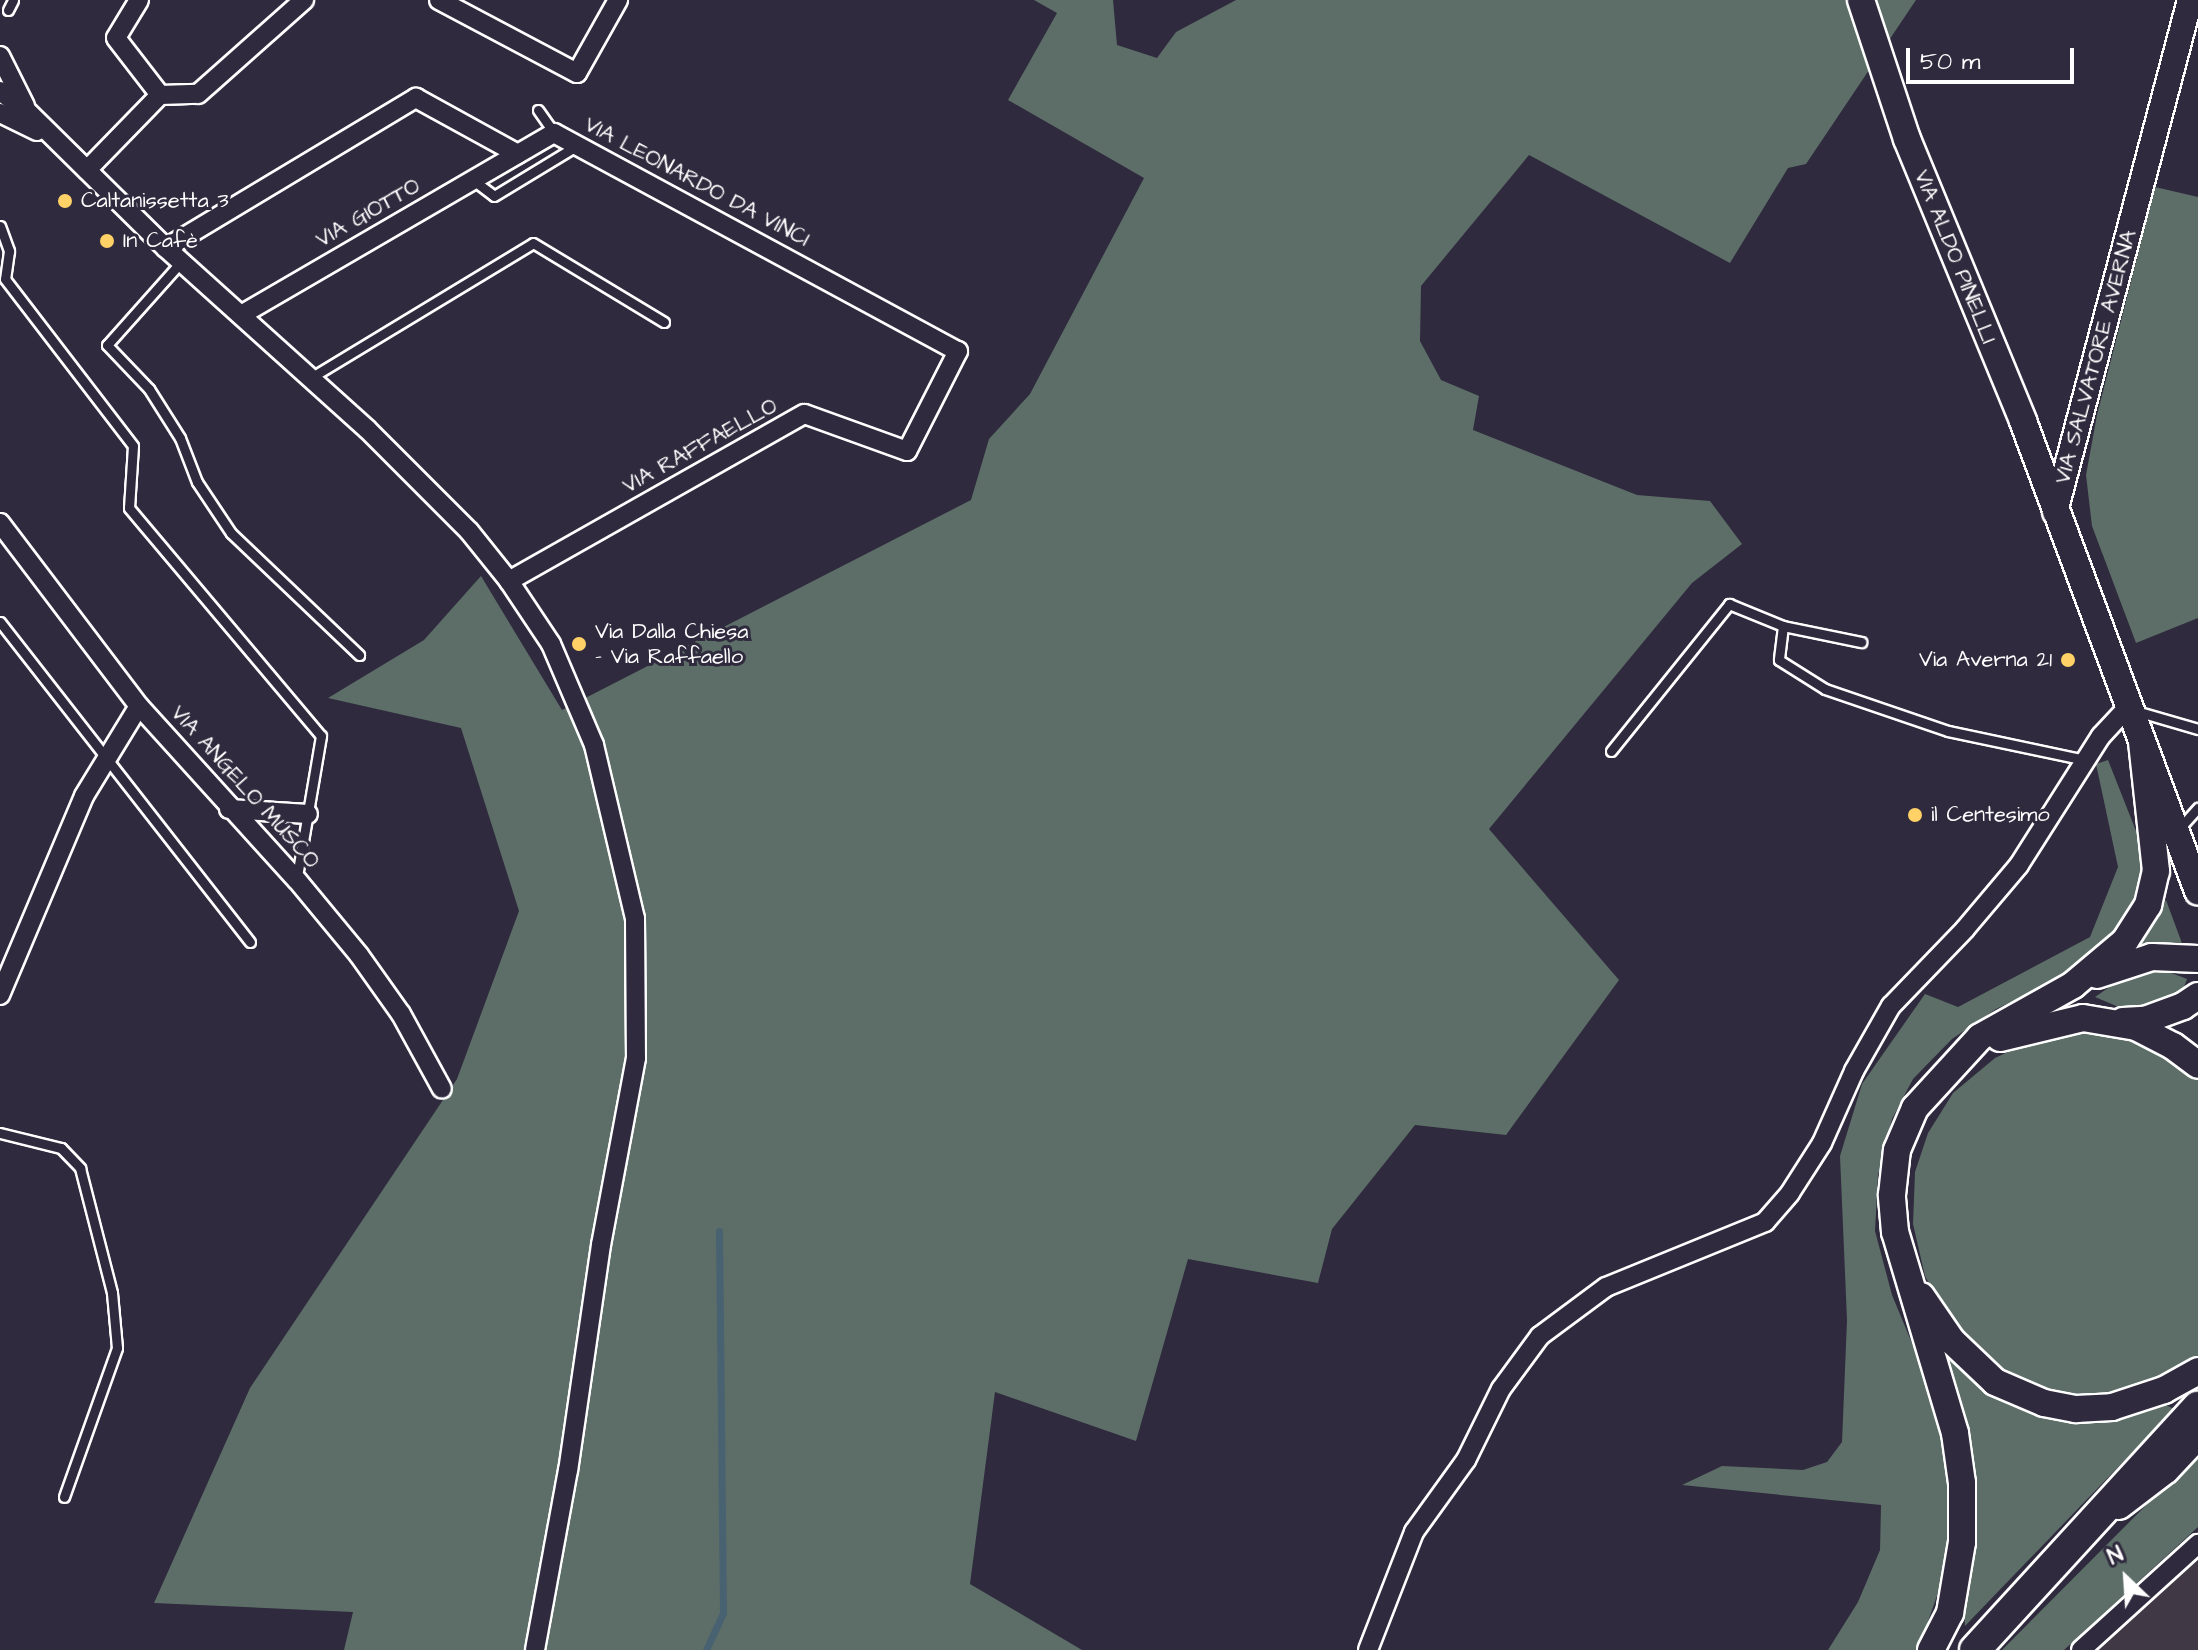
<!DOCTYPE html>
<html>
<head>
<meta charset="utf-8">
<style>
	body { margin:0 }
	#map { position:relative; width:2198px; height:1650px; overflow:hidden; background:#2f2a3d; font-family:"Architects Daughter",sans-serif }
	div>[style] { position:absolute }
	.built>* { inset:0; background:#403844 }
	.green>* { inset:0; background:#5c6e67 }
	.stream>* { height:7px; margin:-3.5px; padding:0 3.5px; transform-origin:3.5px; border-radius:3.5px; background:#496272 }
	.roads { filter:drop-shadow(2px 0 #fff) drop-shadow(-2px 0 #fff) drop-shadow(0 2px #fff) drop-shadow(0 -2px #fff) }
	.service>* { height:9px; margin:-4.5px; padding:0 4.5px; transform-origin:4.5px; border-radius:4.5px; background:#2f2a3d }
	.minor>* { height:18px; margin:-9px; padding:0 9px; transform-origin:9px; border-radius:9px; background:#2f2a3d }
	.tertiary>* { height:24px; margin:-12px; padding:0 12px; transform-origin:12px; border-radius:12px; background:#2f2a3d }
	.secondary>* { height:26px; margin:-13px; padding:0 13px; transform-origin:13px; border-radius:13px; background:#2f2a3d }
	.primary>* { height:30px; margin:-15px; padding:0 15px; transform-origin:15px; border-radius:15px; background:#2f2a3d }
	.dots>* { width:22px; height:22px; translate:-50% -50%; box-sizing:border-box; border:4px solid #2f2a3d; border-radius:50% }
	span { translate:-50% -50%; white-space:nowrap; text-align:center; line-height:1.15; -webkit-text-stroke:6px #2f2a3d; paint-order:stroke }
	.street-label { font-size:22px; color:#fff }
	.poi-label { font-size:22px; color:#fff }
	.left { translate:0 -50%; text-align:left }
	.right { translate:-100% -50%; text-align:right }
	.north { position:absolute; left:2086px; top:1538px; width:80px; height:80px; -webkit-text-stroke:6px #2f2a3d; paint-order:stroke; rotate:335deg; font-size:22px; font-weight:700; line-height:32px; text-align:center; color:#fff }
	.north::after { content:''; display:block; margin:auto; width:28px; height:36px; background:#fff; clip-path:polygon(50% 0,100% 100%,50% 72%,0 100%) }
	.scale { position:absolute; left:1906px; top:48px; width:168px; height:36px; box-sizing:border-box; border:4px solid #fff; border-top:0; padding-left:10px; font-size:24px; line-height:28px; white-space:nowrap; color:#fff; -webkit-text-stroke:6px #2f2a3d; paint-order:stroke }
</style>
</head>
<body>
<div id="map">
	<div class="built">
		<div style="clip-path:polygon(2198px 1544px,2198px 1650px,2081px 1650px)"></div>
	</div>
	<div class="green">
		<div style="clip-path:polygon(1034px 0,1113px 0,1117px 45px,1157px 58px,1176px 32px,1236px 0,1916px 0,1806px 164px,1788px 168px,1730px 263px,1529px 155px,1421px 286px,1420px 341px,1441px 380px,1479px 396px,1473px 430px,1637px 495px,1710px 501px,1742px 544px,1692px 583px,1489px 829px,1619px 980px,1506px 1135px,1415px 1125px,1332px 1229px,1318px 1283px,1188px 1259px,1136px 1441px,995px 1392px,970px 1584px,1082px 1650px,344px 1650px,353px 1612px,154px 1603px,250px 1388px,457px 1079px,519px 911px,461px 728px,328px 698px,424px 640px,481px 576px,562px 710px,971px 500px,989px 439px,1030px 394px,1144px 178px,1008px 100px,1057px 13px)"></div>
		<div style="clip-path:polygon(2155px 187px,2198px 197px,2198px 618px,2136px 643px,2092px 526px,2086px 475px,2097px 415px)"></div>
		<div style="clip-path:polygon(2108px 760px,2138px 836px,2143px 863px,2140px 898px,2112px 941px,2068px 975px,1996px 1009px,1952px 1039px,1913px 1079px,1892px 1119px,1878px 1175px,1875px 1231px,1892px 1295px,1931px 1389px,1946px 1443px,1954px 1506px,1946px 1570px,1918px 1650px,1828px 1650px,1858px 1602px,1880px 1550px,1881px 1505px,1682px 1485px,1722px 1466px,1803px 1470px,1827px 1462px,1842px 1442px,1847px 1320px,1840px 1156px,1862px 1084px,1925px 994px,1958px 1007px,2090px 937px,2118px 867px,2096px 764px)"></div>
		<div style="clip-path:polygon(2166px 900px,2183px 946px,2138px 949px)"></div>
		<div style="clip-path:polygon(2146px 971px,2169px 972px,2187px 979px,2184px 987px,2170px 998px,2147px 1008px,2121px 1008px,2095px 997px,2124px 977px)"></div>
		<div style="clip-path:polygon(2077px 1033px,2126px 1038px,2155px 1048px,2198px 1080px,2198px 1357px,2164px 1378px,2109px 1397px,2065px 1397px,2032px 1390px,1991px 1370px,1951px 1325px,1925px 1276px,1913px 1224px,1915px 1172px,1928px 1133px,1953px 1093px,1995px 1058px,2038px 1038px)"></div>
		<div style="clip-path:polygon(1944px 1356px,2112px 1418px,2164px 1404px,2174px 1409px,1965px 1626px,1963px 1601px,1974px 1548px,1975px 1491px,1966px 1427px)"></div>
		<div style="clip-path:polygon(2198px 1453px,2198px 1527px,2064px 1650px,2002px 1650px)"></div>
	</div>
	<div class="stream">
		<div style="left:706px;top:1650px;width:41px;rotate:-65.3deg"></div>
		<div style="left:723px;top:1613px;width:382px;rotate:-90.6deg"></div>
	</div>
	<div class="roads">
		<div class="service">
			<div style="left:8px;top:10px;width:11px;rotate:-63deg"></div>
			<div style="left:538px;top:110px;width:28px;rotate:55deg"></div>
			<div style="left:473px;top:180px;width:26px;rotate:37deg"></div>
			<div style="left:494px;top:196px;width:98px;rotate:-31.3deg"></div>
			<div style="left:0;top:226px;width:27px;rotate:70deg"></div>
			<div style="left:9px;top:251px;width:28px;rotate:98deg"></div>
			<div style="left:5px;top:279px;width:210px;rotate:52.5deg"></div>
			<div style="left:133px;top:446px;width:62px;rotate:93.7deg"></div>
			<div style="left:129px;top:508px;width:298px;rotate:49.9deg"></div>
			<div style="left:321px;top:736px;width:143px;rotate:99.7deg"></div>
			<div style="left:181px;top:262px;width:111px;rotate:131.7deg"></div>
			<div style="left:107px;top:345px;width:61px;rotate:46.3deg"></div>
			<div style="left:149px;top:389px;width:58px;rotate:57.7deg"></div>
			<div style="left:180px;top:438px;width:47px;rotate:68.9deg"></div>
			<div style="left:197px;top:482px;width:61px;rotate:56.3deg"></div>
			<div style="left:231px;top:533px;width:177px;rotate:43.6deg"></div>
			<div style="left:312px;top:377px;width:258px;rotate:-31.2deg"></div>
			<div style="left:533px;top:243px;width:153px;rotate:31.1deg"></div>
			<div style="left:0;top:622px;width:406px;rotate:52deg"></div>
			<div style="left:1783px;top:626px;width:34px;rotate:97deg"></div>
			<div style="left:1779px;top:660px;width:54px;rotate:32.2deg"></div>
			<div style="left:1825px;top:689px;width:130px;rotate:18.9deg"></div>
			<div style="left:1948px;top:731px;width:141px;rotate:11.9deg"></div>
			<div style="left:2136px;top:711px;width:65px;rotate:16.2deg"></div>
			<div style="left:1611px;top:751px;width:189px;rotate:-51.2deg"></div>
			<div style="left:1729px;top:604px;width:58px;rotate:22.2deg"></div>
			<div style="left:1783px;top:626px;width:80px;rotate:11.6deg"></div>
			<div style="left:2178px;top:830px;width:30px;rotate:-48deg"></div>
			<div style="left:0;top:1133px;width:63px;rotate:13.8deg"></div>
			<div style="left:61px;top:1148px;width:28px;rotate:46deg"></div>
			<div style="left:80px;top:1168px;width:129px;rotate:75.6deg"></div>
			<div style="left:112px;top:1293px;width:55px;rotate:84.8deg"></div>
			<div style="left:117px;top:1348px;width:158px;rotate:109.6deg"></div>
		</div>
		<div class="minor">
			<div style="left:139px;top:0;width:44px;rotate:121.2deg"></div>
			<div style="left:116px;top:38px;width:72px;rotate:52.3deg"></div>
			<div style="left:439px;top:0;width:156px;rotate:27.9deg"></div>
			<div style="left:577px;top:73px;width:84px;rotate:-60.7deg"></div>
			<div style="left:0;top:56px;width:56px;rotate:63.4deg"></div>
			<div style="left:0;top:91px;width:35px;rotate:37deg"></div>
			<div style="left:28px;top:112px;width:194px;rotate:44.6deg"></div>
			<div style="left:166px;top:248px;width:270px;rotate:42deg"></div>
			<div style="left:367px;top:429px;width:144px;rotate:45deg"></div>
			<div style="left:469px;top:531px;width:64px;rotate:51.3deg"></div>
			<div style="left:509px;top:581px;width:76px;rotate:56.3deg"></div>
			<div style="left:551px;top:644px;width:110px;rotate:66.9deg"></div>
			<div style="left:594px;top:745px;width:178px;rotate:76.7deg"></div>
			<div style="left:635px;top:918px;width:140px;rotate:89.6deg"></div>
			<div style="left:636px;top:1058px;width:190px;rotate:100.6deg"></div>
			<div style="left:601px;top:1245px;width:227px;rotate:98.3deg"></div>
			<div style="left:568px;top:1470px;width:183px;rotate:100.4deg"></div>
			<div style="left:0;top:113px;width:41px;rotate:25.9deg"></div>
			<div style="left:87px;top:170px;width:105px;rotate:-45.8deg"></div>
			<div style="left:160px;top:95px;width:38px;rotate:-2deg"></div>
			<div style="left:198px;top:94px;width:142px;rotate:-41.6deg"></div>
			<div style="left:166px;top:248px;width:292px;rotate:-31deg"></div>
			<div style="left:416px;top:98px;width:116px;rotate:28.8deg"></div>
			<div style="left:241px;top:315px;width:362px;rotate:-30.2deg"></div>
			<div style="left:554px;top:133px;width:459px;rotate:28.4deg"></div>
			<div style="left:958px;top:351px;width:112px;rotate:117deg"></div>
			<div style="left:907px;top:451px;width:109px;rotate:-160.2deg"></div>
			<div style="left:804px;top:414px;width:339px;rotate:150.5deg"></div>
			<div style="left:0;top:523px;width:230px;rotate:52.8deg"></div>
			<div style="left:139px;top:706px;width:235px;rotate:47.8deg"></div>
			<div style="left:297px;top:880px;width:97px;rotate:50.4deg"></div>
			<div style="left:359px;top:955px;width:72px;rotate:54.6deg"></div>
			<div style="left:401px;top:1014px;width:85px;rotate:61.3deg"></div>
			<div style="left:229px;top:809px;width:79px;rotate:3.6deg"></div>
			<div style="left:0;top:995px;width:216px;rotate:-67.1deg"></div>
			<div style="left:84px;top:796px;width:105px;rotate:-58.6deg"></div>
			<div style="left:1368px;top:1650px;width:127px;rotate:-68.7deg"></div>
			<div style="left:1414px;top:1532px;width:89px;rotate:-54.2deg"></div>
			<div style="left:1466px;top:1460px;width:79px;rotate:-63.8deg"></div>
			<div style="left:1501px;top:1389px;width:66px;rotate:-53.7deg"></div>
			<div style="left:1540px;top:1336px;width:82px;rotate:-36.6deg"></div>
			<div style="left:1606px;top:1287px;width:172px;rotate:-22.2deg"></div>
			<div style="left:1765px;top:1222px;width:38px;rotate:-49deg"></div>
			<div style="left:1790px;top:1193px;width:59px;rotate:-57.4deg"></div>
			<div style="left:1822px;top:1143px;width:79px;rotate:-66deg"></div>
			<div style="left:1854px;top:1071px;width:75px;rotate:-60.4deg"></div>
			<div style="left:1891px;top:1006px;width:107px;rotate:-46.1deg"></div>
			<div style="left:1965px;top:929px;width:84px;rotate:-49.8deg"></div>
			<div style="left:2019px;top:865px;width:153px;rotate:-57.6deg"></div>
			<div style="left:2101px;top:736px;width:38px;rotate:-47deg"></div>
			<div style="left:2081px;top:1650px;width:158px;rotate:-42.2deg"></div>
		</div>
		<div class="tertiary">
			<div style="left:2055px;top:512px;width:529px;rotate:-75.23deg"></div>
		</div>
		<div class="secondary">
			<div style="left:1861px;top:0;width:146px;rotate:71.7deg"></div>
			<div style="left:1907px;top:139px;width:305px;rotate:67.6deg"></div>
			<div style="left:2023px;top:421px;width:502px;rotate:69.58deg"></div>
			<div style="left:2097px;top:975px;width:58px;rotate:-18.1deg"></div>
			<div style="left:2152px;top:957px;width:46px;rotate:2.5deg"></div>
			<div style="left:2123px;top:1021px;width:22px;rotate:-3deg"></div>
			<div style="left:2145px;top:1020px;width:40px;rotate:-20.2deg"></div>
			<div style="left:2183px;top:1006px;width:18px;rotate:-34deg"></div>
			<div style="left:2000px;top:1038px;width:85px;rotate:-13.5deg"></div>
			<div style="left:2083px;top:1018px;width:54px;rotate:9.6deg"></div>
			<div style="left:2136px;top:1027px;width:42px;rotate:27.2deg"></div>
			<div style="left:2173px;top:1046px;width:31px;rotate:37deg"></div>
			<div style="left:1921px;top:1296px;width:55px;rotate:55.4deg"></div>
			<div style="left:1952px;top:1341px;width:59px;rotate:43.6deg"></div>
			<div style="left:1995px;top:1382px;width:53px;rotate:23.2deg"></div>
			<div style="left:2044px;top:1403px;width:33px;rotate:11deg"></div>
			<div style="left:2076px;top:1409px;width:36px;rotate:-3deg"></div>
			<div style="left:2112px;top:1407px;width:55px;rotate:-18.1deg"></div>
			<div style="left:2164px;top:1390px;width:39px;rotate:-29deg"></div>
			<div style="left:2119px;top:1506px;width:59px;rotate:-37.5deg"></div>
			<div style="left:2166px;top:1470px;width:47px;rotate:-46.7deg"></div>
			<div style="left:1931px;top:1650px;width:42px;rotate:-62.8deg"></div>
			<div style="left:1950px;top:1613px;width:72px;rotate:-80.4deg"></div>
			<div style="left:1962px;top:1542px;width:59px;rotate:-90deg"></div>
			<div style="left:1962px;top:1483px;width:50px;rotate:-98deg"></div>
			<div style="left:1955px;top:1433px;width:210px;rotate:-106.6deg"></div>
			<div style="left:1895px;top:1232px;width:37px;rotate:-95deg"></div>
			<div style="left:1892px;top:1195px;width:45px;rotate:-83.7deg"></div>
			<div style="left:1897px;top:1150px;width:46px;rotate:-66.8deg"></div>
			<div style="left:1915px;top:1108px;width:96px;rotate:-47.5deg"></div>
			<div style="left:1980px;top:1037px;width:107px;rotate:-29.2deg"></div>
			<div style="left:2073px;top:985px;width:68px;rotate:-40.2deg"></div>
			<div style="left:2125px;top:941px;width:43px;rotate:-57.4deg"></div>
			<div style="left:2148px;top:905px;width:35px;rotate:-77deg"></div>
			<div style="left:2156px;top:871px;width:129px;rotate:-96.2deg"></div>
		</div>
		<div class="primary">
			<div style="left:1975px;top:1650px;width:330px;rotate:-47.5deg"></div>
		</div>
	</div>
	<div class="dots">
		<div style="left:65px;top:201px;background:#ffd166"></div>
		<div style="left:107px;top:241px;background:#ffd166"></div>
		<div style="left:579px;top:644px;background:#ffd166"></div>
		<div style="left:2068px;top:660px;background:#ffd166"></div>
		<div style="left:1915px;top:815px;background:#ffd166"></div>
	</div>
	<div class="street-label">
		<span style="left:697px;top:182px;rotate:28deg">VIA LEONARDO DA VINCI</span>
		<span style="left:368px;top:213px;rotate:-30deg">VIA GIOTTO</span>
		<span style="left:1955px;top:257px;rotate:68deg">VIA ALDO PINELLI</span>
		<span style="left:2096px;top:357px;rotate:-75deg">VIA SALVATORE AVERNA</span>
		<span style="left:700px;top:446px;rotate:-29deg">VIA RAFFAELLO</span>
		<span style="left:245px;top:787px;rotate:48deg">VIA ANGELO MUSCO</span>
	</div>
	<div class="poi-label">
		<span class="left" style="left:81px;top:201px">Caltanissetta 3</span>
		<span class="left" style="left:123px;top:241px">In Cafè</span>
		<span class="left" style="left:595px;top:644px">Via Dalla Chiesa<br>- Via Raffaello</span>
		<span class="right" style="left:2052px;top:660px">Via Averna 21</span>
		<span class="left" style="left:1931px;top:815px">il Centesimo</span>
	</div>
	<div class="north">N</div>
	<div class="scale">50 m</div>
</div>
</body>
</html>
